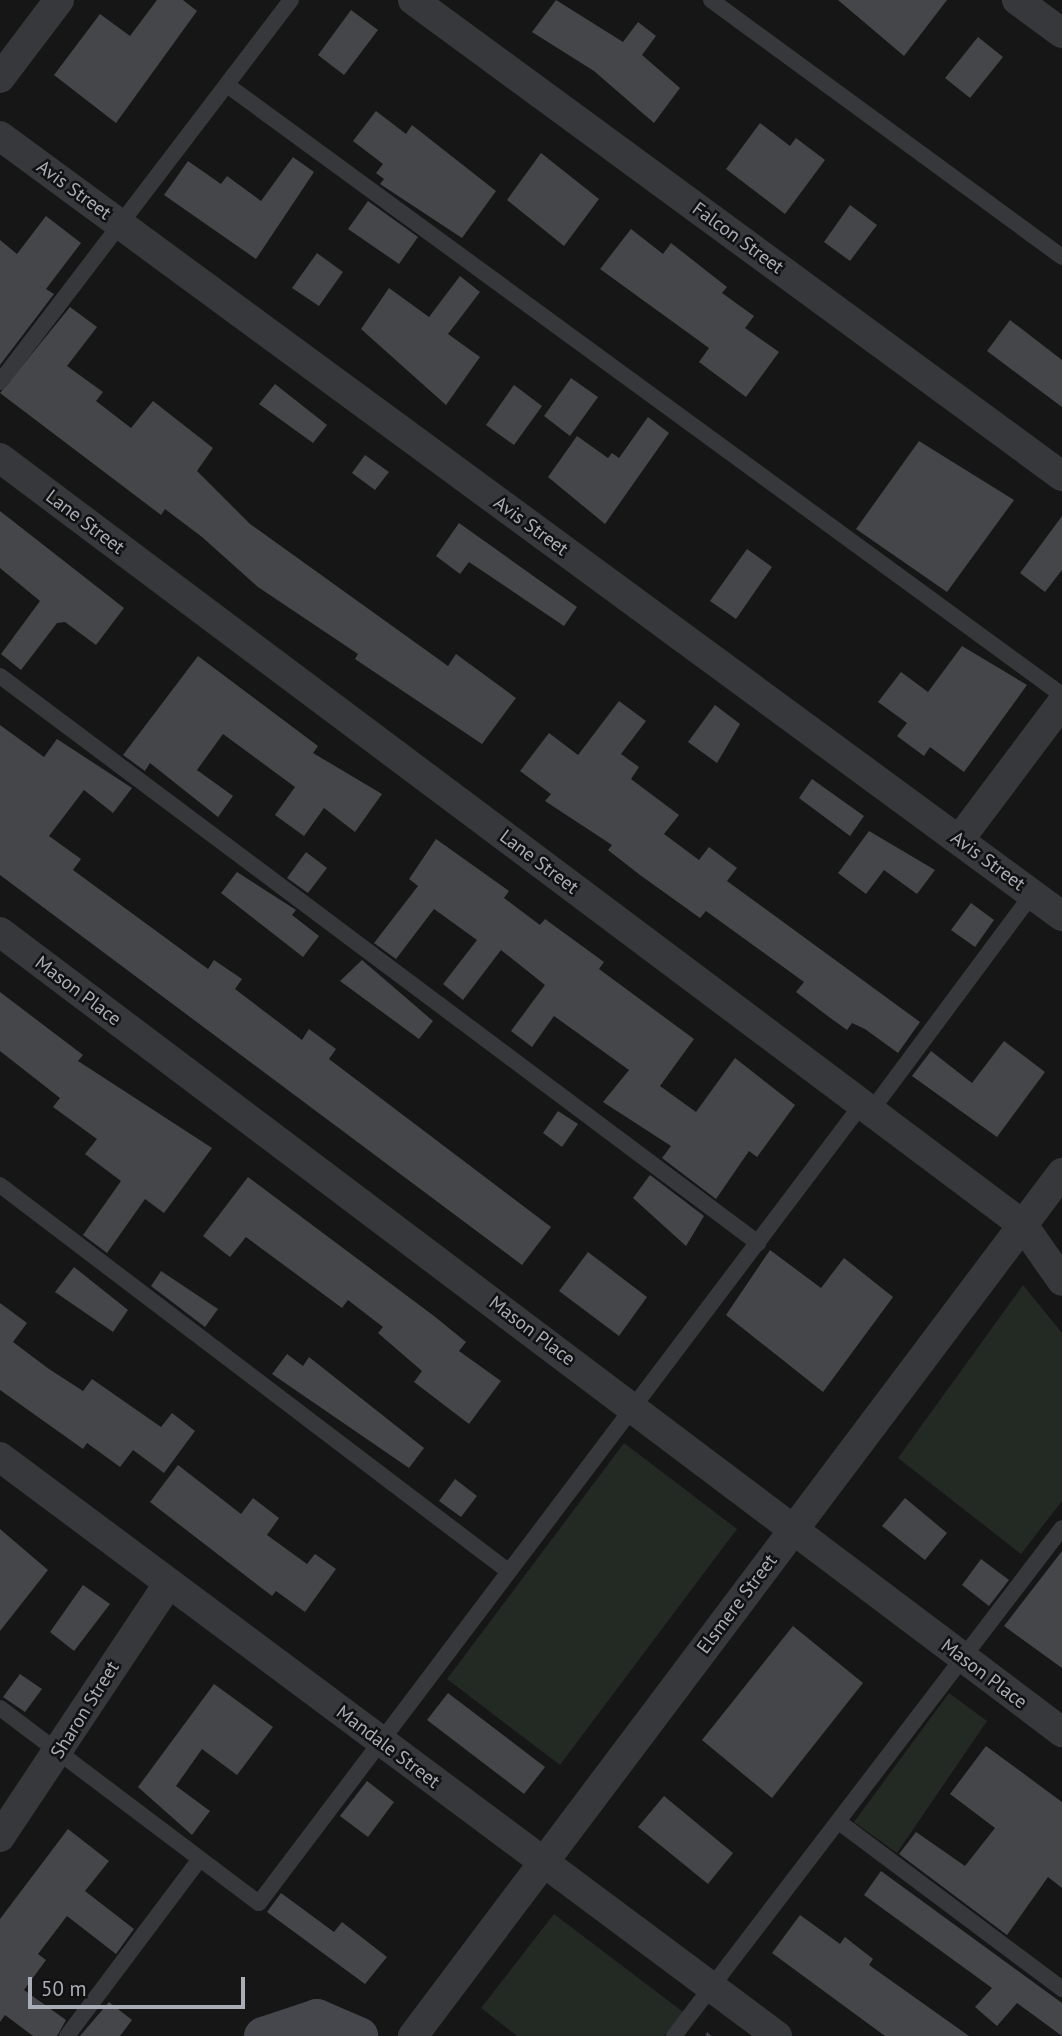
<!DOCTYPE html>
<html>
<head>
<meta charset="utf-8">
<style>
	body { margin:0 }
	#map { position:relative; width:1062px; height:2036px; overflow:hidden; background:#161617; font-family:"PT Sans",sans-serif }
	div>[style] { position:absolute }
	.green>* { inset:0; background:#222a23 }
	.building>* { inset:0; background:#45464a }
	.path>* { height:4.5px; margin-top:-2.25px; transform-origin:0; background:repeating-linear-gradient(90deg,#3d3f43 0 3.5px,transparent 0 8.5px) }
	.lane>* { height:16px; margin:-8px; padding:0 8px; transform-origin:8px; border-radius:8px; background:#37383c }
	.street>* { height:30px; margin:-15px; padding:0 15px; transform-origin:15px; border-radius:15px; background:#37383c }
	.secondary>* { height:38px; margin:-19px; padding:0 19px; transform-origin:19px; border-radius:19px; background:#45474c }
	span { translate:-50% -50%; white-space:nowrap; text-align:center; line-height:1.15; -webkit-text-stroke:5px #111112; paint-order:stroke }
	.street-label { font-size:19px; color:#a9adb6 }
	.scale { position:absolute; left:28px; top:1977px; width:217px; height:32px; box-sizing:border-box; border:4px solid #a9adb6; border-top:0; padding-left:9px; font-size:21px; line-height:24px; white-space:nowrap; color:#a9adb6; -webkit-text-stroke:5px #111112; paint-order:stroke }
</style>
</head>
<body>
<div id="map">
	<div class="green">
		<div style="clip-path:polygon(1023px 1285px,1062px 1333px,1062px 1501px,1021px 1554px,898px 1458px)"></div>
		<div style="clip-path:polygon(624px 1443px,737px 1529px,560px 1765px,447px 1679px)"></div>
		<div style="clip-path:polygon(949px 1693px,987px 1721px,897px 1853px,854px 1822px)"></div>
		<div style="clip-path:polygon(554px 1914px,683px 2012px,664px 2036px,517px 2036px,481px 2008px)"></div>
	</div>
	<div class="building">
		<div style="clip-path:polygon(157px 0,183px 0,197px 11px,116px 123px,54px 75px,100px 14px,130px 36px)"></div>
		<div style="clip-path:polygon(556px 0,623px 42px,638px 22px,656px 36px,642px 55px,680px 88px,654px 123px,594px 71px,532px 32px)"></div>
		<div style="clip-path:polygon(838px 0,947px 0,904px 56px)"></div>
		<div style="clip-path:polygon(351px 10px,378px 30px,344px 75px,318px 55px)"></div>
		<div style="clip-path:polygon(978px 37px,1003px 57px,970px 98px,945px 78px)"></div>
		<div style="clip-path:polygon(376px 111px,406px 134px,412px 125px,496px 191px,462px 238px,380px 184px,384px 179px,376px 173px,383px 164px,353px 141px)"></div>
		<div style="clip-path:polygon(760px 123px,790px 146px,796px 138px,825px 160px,785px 214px,726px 169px)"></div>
		<div style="clip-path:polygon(541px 153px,599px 199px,564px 246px,507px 200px)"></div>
		<div style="clip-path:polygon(293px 157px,314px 172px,256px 259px,164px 195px,188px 161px,221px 184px,227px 176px,261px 201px)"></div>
		<div style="clip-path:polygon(368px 201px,418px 237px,399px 264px,348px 229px)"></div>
		<div style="clip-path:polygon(850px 205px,877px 225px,850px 261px,824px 242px)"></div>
		<div style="clip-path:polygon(46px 216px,81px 243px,46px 289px,54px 294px,0 365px,0 240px,17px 254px)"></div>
		<div style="clip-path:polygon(631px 229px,663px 254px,671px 243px,727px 287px,722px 293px,754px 316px,745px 328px,779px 352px,746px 397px,699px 362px,709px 348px,600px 269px)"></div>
		<div style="clip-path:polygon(317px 253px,343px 272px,319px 306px,292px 288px)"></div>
		<div style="clip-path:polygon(460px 276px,480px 292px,448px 334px,480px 357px,446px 405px,361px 329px,389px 288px,429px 317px)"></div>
		<div style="clip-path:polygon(70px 307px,97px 327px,67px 366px,103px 392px,96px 401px,131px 428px,153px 401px,213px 448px,197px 471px,250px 524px,448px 666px,456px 654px,516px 698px,482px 744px,355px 659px,358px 654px,258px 587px,202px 537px,165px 509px,161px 515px,0 393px)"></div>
		<div style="clip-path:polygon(1010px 320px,1062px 360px,1062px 407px,987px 351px)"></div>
		<div style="clip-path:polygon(571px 378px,598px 397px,570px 436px,544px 416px)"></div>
		<div style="clip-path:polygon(275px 384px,327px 425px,313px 443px,259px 404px)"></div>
		<div style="clip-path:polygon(514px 385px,542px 406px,514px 445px,486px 425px)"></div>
		<div style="clip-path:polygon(648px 417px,669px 433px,605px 524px,548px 477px,577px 436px,608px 458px,612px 453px,619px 458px)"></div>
		<div style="clip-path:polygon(919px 441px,1014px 500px,947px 592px,856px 529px)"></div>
		<div style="clip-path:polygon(365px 455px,389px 472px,375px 490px,352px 473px)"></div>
		<div style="clip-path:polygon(0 511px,124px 608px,96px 645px,65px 622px,57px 623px,21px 670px,1px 654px,40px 601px,0 568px)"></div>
		<div style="clip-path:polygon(1062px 516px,1062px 570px,1045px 592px,1020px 573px)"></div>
		<div style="clip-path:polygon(459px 523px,577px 607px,564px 626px,469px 562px,460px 574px,436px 556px)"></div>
		<div style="clip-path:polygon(747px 549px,772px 567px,736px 619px,710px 601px)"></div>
		<div style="clip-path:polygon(962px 646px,1027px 685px,964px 772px,930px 747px,924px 756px,897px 736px,907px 723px,878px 702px,901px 672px,928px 692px)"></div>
		<div style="clip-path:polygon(198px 656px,318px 746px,313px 753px,382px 794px,355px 832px,324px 808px,304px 836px,275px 815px,295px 787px,223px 734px,197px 770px,233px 796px,218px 817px,150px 763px,145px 771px,123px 755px)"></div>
		<div style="clip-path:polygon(619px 701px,646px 721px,621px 754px,639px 767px,631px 779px,679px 815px,664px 834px,699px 860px,709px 847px,737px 868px,727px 881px,920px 1022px,898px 1053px,865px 1029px,852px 1023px,847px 1030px,829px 1017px,796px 992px,804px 982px,706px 911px,700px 918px,640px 875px,608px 850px,612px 845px,545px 801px,551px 794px,520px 771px,549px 733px,578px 755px)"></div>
		<div style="clip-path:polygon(715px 705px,740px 724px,717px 763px,688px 742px)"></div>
		<div style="clip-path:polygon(0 725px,44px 757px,57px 739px,132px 788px,113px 813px,84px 790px,49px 836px,81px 859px,73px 870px,208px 969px,214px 960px,242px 979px,235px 989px,302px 1040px,309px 1029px,336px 1049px,329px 1059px,551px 1227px,522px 1265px,0 875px)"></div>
		<div style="clip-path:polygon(812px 779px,864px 816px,850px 836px,799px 798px)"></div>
		<div style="clip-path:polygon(869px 831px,935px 870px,917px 894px,884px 870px,866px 894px,838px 873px)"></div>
		<div style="clip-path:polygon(436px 839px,509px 891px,504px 898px,540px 925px,545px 919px,604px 962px,599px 969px,694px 1039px,660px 1086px,696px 1112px,735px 1058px,795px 1105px,757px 1157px,749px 1151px,716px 1199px,662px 1158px,671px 1146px,603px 1102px,629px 1070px,554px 1016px,532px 1047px,511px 1031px,545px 985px,501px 950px,463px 1000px,443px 984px,477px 940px,434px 909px,396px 959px,374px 943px,418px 886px,409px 879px)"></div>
		<div style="clip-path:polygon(306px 852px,327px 868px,308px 893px,287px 878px)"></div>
		<div style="clip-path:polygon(237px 872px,296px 910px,292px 915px,319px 936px,303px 957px,221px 893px)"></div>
		<div style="clip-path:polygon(971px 903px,994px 920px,975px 947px,951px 930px)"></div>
		<div style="clip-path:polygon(362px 960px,433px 1021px,419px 1039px,340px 981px)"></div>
		<div style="clip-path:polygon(0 992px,83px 1055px,78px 1061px,212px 1148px,164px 1213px,145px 1199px,107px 1253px,83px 1235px,121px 1181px,85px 1154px,97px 1139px,53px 1107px,60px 1098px,0 1051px)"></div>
		<div style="clip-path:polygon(1004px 1041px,1045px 1072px,997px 1137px,912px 1076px,931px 1051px,972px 1083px)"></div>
		<div style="clip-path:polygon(558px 1111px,578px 1124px,562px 1147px,543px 1133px)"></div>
		<div style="clip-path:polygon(650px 1175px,704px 1216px,686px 1246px,633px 1198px)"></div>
		<div style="clip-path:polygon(248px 1177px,434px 1316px,466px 1342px,459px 1351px,501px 1381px,469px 1424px,414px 1382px,422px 1371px,378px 1333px,383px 1327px,348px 1300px,342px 1308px,246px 1237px,230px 1257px,203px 1236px)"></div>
		<div style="clip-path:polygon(770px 1250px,821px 1288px,844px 1258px,893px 1297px,823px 1392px,726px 1315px)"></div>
		<div style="clip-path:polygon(588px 1252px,647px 1297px,619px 1336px,559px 1291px)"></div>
		<div style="clip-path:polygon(74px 1267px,128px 1310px,113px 1332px,55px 1292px)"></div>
		<div style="clip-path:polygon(161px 1271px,218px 1309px,205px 1327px,151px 1286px)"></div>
		<div style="clip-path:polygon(0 1303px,27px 1323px,13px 1342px,49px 1369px,83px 1391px,92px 1379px,161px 1427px,172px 1413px,195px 1431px,164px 1473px,133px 1450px,120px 1467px,87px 1443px,83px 1449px,0 1390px)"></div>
		<div style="clip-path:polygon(287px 1354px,303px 1366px,309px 1357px,424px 1448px,409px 1468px,272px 1374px)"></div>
		<div style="clip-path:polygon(178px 1465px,241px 1514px,253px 1498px,279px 1518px,267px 1535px,307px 1564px,315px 1554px,336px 1569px,305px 1612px,276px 1591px,272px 1596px,150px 1502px)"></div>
		<div style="clip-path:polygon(455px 1479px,477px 1496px,461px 1517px,439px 1501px)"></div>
		<div style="clip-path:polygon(905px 1498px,947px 1533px,925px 1560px,882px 1526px)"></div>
		<div style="clip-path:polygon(0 1529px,48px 1570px,0 1631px)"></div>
		<div style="clip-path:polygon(1062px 1551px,1062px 1668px,1004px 1626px)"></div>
		<div style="clip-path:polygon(981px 1559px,1009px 1580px,989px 1606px,962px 1585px)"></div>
		<div style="clip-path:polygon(83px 1585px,110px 1604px,74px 1651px,50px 1632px)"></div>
		<div style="clip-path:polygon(793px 1626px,863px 1683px,772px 1798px,702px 1740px)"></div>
		<div style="clip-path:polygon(20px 1674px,42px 1689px,25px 1712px,3px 1697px)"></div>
		<div style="clip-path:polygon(214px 1684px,273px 1727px,237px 1775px,202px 1749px,176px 1786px,210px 1811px,192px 1835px,138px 1787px)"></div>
		<div style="clip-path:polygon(448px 1693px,545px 1767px,524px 1794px,427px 1720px)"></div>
		<div style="clip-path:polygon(986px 1746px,1062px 1802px,1062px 1888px,1048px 1877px,1007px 1935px,899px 1854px,916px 1832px,965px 1866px,995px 1828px,950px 1794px)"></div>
		<div style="clip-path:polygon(367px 1781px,394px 1802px,368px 1837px,340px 1816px)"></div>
		<div style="clip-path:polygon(664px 1796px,733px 1853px,708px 1884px,638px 1827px)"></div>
		<div style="clip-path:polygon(68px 1829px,109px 1861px,85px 1891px,134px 1929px,116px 1954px,67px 1916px,38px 1954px,46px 1960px,24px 1990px,66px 2020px,57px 2036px,33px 2036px,5px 2015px,0 2022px,0 1919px)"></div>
		<div style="clip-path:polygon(881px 1871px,1062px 2003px,1062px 2036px,1017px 2003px,997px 2026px,975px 2007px,992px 1988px,864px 1895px)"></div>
		<div style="clip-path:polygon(281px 1893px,334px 1932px,342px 1922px,387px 1957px,365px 1984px,267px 1912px)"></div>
		<div style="clip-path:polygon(800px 1915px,840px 1944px,845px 1937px,873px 1959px,869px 1965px,969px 2036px,885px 2036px,772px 1953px)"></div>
		<div style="clip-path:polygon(109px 2002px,132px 2020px,120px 2036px,80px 2036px)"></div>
	</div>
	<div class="path">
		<div style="left:707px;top:2036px;width:6px;rotate:-51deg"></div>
	</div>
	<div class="lane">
		<div style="left:711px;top:0;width:435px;rotate:36.2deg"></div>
		<div style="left:227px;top:85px;width:1034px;rotate:36.15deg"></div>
		<div style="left:0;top:382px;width:480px;rotate:-52.7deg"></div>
		<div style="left:0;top:676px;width:947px;rotate:36.8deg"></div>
		<div style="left:871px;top:1111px;width:270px;rotate:-53.4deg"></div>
		<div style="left:0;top:1185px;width:638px;rotate:37.23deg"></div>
		<div style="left:0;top:1708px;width:324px;rotate:37deg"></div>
		<div style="left:259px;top:1903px;width:1001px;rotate:-52.96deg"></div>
		<div style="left:839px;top:1822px;width:279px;rotate:36.8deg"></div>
		<div style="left:67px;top:2036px;width:221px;rotate:-53.1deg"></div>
		<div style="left:674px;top:2036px;width:639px;rotate:-52.63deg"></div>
	</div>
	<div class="street">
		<div style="left:413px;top:0;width:805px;rotate:36.26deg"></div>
		<div style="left:1017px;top:0;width:56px;rotate:36.3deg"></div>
		<div style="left:0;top:78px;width:98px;rotate:-52.9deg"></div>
		<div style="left:0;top:136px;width:1318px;rotate:36.3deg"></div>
		<div style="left:0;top:458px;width:1279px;rotate:36.86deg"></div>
		<div style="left:1023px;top:1225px;width:68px;rotate:55.1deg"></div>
		<div style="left:959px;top:840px;width:171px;rotate:-53.1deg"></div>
		<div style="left:0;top:932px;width:1330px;rotate:36.99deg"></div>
		<div style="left:0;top:1457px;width:969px;rotate:36.69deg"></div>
		<div style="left:0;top:1837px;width:305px;rotate:-56.4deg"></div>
		<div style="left:413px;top:2036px;width:1080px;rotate:-53.06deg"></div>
	</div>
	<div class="secondary">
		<div style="left:263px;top:2036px;width:57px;rotate:-18.4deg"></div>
		<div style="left:317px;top:2018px;width:46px;rotate:23.2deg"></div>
	</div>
	<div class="street-label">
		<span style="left:74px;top:190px;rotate:36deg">Avis Street</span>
		<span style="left:738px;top:238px;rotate:36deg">Falcon Street</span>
		<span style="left:85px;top:522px;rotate:37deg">Lane Street</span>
		<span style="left:531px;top:526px;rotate:36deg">Avis Street</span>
		<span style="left:988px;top:861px;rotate:36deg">Avis Street</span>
		<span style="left:539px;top:862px;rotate:37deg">Lane Street</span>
		<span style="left:78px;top:991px;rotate:37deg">Mason Place</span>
		<span style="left:532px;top:1331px;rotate:37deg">Mason Place</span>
		<span style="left:737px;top:1604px;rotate:-53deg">Elsmere Street</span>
		<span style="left:984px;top:1674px;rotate:37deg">Mason Place</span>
		<span style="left:85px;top:1710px;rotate:-58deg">Sharon Street</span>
		<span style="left:388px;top:1747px;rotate:37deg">Mandale Street</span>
	</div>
	<div class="scale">50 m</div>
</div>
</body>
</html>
